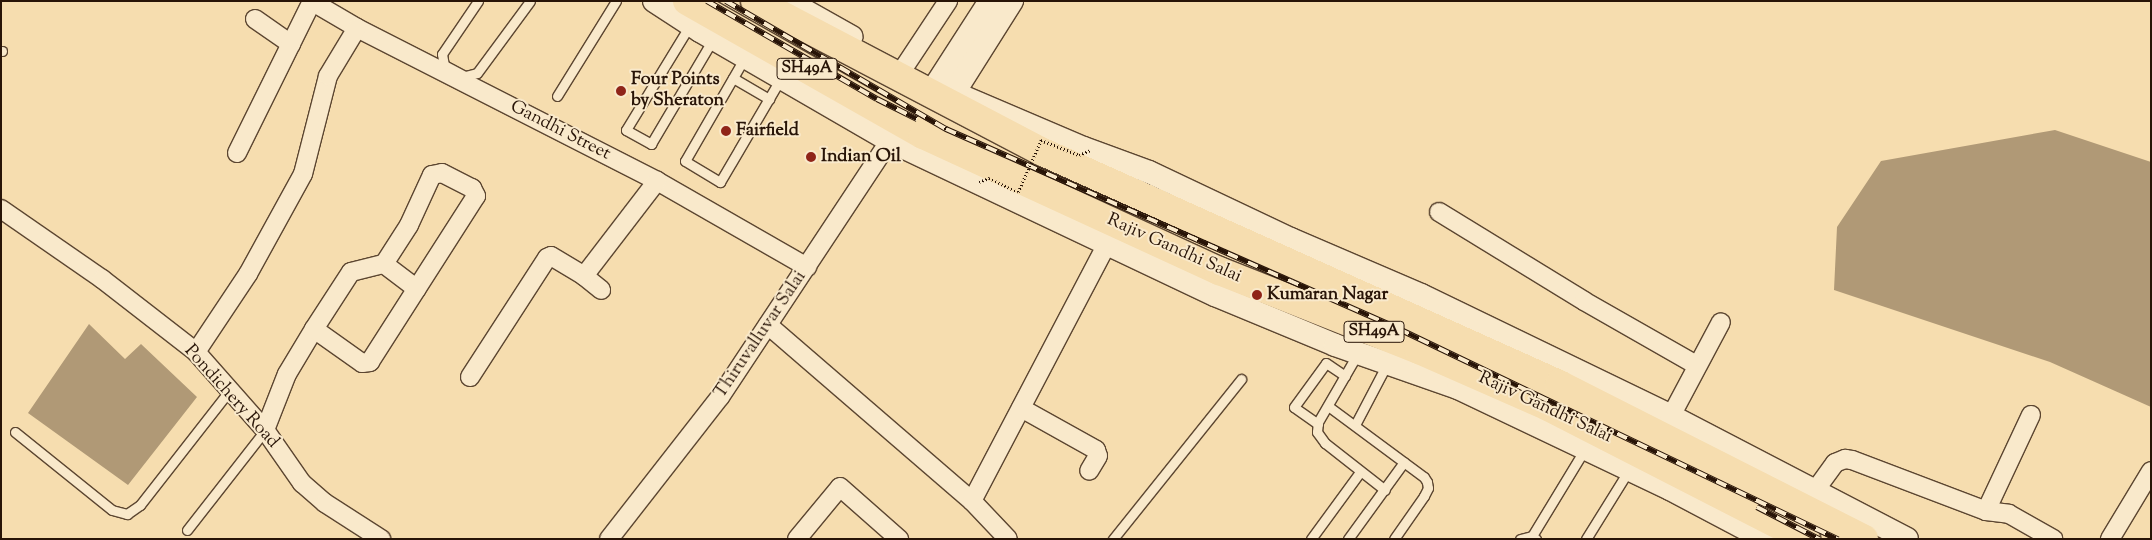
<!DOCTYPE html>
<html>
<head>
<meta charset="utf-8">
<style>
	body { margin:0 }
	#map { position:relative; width:2152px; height:540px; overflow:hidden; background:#f6ddaf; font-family:"Sorts Mill Goudy",serif }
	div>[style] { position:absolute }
	.water>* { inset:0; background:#b09976 }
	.roads { filter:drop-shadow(1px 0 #5c4631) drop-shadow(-1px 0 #5c4631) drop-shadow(0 1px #5c4631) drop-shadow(0 -1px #5c4631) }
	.service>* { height:9px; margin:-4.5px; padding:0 4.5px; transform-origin:4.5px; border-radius:4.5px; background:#f9e9cb }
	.minor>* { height:18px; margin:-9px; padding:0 9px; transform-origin:9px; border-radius:9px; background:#f9e9cb }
	.tertiary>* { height:22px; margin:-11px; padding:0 11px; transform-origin:11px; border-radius:11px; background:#f9e9cb }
	.primary>* { height:28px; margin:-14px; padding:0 14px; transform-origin:14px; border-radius:14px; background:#f6ddaf }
	.rail>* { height:5.5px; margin-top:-2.75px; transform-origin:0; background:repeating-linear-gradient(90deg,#f9e9cb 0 11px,#281407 0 22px); box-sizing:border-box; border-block:1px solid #281407 }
	.path-bridge>* { height:2.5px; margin-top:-1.25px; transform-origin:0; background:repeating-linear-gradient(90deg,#281407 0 1px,transparent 0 3.5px) }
	.dots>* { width:14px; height:14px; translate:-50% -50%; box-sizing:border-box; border:2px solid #f9e9cb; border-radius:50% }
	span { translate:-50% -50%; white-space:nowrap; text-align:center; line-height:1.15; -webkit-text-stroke:4px #f9e9cb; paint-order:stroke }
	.shield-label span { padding:1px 4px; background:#f9e9cb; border:1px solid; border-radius:4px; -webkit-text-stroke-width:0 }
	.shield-label { font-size:16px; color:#281407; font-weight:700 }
	.poi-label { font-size:18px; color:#281407; font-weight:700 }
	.left { translate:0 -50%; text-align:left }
	.street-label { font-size:18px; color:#281407 }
	.frame { position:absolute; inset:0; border:2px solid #281407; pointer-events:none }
</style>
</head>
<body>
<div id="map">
	<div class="water">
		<div style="clip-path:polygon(2055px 130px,2151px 162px,2151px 407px,2050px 362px,1834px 290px,1837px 227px,1881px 161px)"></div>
		<div style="clip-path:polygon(89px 324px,125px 359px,141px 344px,197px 397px,128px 485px,28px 413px)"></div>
	</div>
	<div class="roads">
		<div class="service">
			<div style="left:478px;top:1px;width:64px;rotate:124.2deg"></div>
			<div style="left:442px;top:54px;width:11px;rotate:80deg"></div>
			<div style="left:444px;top:65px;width:24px;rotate:28deg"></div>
			<div style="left:465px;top:76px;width:12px;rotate:-14deg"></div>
			<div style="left:477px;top:73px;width:89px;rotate:-53.6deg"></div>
			<div style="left:690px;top:25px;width:123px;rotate:121.4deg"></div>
			<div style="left:626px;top:130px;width:29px;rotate:29deg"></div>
			<div style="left:651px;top:144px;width:122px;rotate:-59.4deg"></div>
			<div style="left:1px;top:51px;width:1px"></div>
			<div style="left:745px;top:57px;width:120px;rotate:120deg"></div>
			<div style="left:685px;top:161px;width:41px;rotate:31deg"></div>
			<div style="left:720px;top:182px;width:121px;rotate:-59.6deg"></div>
			<div style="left:733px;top:78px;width:42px;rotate:30.3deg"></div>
			<div style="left:557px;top:96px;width:112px;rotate:-58.2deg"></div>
			<div style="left:1358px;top:353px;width:80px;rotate:120.1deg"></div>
			<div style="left:1318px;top:422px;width:10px;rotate:96deg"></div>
			<div style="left:1317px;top:432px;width:14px;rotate:54deg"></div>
			<div style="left:1325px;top:443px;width:76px;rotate:38.1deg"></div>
			<div style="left:1328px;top:406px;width:119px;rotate:36.5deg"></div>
			<div style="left:1424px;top:477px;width:6px;rotate:59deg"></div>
			<div style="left:1427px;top:482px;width:6px;rotate:81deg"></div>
			<div style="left:1428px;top:488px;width:9px;rotate:117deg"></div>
			<div style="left:1424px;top:496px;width:52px;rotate:124.9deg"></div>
			<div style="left:1318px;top:424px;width:29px;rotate:-145deg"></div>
			<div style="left:1294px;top:407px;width:54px;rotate:-54deg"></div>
			<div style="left:1326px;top:363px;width:23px;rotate:34deg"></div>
			<div style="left:1355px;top:425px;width:69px;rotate:-62.3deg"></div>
			<div style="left:15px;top:432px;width:124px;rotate:38.8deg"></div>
			<div style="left:112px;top:510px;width:16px;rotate:15deg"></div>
			<div style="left:127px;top:514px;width:16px;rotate:-35deg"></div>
			<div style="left:140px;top:505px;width:145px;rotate:-52deg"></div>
			<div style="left:187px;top:530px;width:127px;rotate:-52deg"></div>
			<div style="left:1113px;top:539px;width:205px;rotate:-51.3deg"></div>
			<div style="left:1311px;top:539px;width:83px;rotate:-53.8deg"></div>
			<div style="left:1348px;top:539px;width:95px;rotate:-54deg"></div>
			<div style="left:1520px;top:539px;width:12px;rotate:-14deg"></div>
			<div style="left:1536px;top:539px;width:5px;rotate:-143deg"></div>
			<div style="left:1532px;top:536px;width:102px;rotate:-58.7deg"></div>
			<div style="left:1586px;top:539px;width:81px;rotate:-58.1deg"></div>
		</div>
		<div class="minor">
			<div style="left:311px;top:1px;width:53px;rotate:30.4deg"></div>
			<div style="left:357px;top:28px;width:337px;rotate:27deg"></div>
			<div style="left:657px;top:181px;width:173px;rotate:29.8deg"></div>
			<div style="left:255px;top:19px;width:44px;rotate:34.8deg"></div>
			<div style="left:905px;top:66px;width:78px;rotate:-56.5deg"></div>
			<div style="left:237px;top:153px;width:169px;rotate:-63.7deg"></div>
			<div style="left:1px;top:209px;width:123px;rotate:34.7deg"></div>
			<div style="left:102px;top:279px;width:119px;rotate:37.8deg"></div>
			<div style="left:196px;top:352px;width:104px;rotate:48.5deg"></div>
			<div style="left:265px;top:430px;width:65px;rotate:55.1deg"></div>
			<div style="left:302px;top:483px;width:30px;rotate:41deg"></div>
			<div style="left:325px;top:503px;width:67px;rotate:32.7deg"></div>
			<div style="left:1439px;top:212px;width:170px;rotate:31.5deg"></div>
			<div style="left:1584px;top:301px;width:129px;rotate:29.7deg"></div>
			<div style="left:384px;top:264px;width:41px;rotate:37.1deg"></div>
			<div style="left:584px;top:276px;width:22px;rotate:39deg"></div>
			<div style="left:768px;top:325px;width:269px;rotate:40.8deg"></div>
			<div style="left:972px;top:501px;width:52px;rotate:46.5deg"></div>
			<div style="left:196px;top:352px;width:94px;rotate:-56.3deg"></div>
			<div style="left:248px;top:274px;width:114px;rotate:-61.2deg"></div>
			<div style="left:303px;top:174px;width:101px;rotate:-75.7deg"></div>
			<div style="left:328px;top:76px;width:56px;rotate:-58.9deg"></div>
			<div style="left:470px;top:377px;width:142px;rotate:-57.1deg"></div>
			<div style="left:547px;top:258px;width:4px;rotate:-27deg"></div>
			<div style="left:551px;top:256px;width:39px;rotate:31deg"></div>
			<div style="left:584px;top:276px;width:120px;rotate:-52.5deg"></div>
			<div style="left:1021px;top:408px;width:86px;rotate:29.2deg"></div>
			<div style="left:1096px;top:450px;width:6px;rotate:72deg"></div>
			<div style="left:1098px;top:456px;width:17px;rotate:121deg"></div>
			<div style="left:1671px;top:416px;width:106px;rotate:-62deg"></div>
			<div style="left:265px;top:430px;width:60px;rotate:-68.6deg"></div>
			<div style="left:287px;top:374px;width:52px;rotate:-59deg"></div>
			<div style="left:314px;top:329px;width:68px;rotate:-57deg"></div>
			<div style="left:351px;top:272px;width:34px;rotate:-14deg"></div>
			<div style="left:384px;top:264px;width:46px;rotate:-57.3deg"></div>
			<div style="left:409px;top:225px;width:55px;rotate:-65.3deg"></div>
			<div style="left:432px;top:175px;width:10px;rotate:-11deg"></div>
			<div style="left:442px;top:173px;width:34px;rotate:27deg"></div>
			<div style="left:472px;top:188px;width:9px;rotate:63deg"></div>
			<div style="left:476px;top:196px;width:197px;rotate:122.6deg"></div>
			<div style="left:370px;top:362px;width:8px;rotate:173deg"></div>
			<div style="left:362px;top:363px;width:59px;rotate:-144.7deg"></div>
			<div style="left:1814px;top:492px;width:36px;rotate:-54deg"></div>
			<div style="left:1835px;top:463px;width:11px;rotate:-22deg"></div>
			<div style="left:1845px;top:459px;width:7px;rotate:8deg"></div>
			<div style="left:1852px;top:460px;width:143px;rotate:20.8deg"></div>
			<div style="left:1986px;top:511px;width:23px;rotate:7deg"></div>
			<div style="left:2009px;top:514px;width:51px;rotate:29.6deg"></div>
			<div style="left:972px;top:501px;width:301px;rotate:-62.3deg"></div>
			<div style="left:1986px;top:511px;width:106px;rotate:-64.9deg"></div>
			<div style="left:609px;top:539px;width:180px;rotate:-52deg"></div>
			<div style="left:720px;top:397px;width:319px;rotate:-56.5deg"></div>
			<div style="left:797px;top:539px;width:67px;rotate:-50.4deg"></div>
			<div style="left:840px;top:487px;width:79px;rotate:41.4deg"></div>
			<div style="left:2110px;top:539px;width:79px;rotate:-58.9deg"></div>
		</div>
		<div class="tertiary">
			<div style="left:654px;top:1px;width:55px;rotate:33.1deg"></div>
			<div style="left:700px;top:31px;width:220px;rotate:30.1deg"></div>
			<div style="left:890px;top:141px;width:360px;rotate:25.4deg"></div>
			<div style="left:1215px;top:295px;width:130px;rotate:22.6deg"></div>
			<div style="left:1335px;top:345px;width:130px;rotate:19.3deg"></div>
			<div style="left:1458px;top:388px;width:235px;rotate:25.5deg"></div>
			<div style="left:1670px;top:489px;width:107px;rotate:27.8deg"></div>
			<div style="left:788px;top:1px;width:73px;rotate:29.4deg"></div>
			<div style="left:930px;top:94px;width:111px;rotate:-57.2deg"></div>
			<div style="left:966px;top:98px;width:128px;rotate:23deg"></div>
			<div style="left:1084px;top:148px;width:69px;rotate:20.3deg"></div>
			<div style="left:1149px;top:172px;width:157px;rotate:25.3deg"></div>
			<div style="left:1291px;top:239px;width:142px;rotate:23.3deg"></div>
			<div style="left:1421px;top:295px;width:278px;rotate:25.8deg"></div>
			<div style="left:1671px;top:416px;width:266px;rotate:27.5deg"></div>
			<div style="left:949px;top:104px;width:12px;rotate:-66deg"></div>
			<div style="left:954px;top:93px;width:109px;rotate:-57.8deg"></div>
		</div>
		<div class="primary">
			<div style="left:687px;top:1px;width:271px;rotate:29.6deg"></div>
			<div style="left:923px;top:135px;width:326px;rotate:24.7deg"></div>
			<div style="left:1219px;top:271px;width:215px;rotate:21.6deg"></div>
			<div style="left:1419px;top:350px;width:141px;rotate:23.8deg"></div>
			<div style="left:1548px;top:407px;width:290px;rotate:27.1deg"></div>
			<div style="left:755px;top:1px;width:325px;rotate:27.7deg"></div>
			<div style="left:1043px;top:152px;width:566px;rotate:24.21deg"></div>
			<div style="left:1559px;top:384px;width:342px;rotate:26.9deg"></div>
		</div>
	</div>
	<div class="rail">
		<div style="left:707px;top:1px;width:196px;rotate:30deg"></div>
		<div style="left:877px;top:99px;width:45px;rotate:26.6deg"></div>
		<div style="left:726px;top:1px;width:255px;rotate:30.2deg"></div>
		<div style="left:946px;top:129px;width:495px;rotate:23.8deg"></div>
		<div style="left:1399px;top:329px;width:487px;rotate:25.6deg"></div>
		<div style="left:1757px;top:507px;width:70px;rotate:27.3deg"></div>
	</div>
	<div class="path-bridge">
		<div style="left:979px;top:182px;width:11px;rotate:-22deg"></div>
		<div style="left:989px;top:178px;width:32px;rotate:26deg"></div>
		<div style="left:1018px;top:192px;width:57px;rotate:-66.1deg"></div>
		<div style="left:1041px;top:140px;width:41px;rotate:21.5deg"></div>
		<div style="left:1079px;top:155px;width:13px;rotate:-23deg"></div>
	</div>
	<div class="dots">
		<div style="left:621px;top:91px;background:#8f2418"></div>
		<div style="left:726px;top:131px;background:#8f2418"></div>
		<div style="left:811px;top:157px;background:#8f2418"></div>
		<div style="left:1257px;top:295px;background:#8f2418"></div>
	</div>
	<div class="shield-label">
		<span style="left:807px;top:69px">SH49A</span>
		<span style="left:1374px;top:332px">SH49A</span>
	</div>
	<div class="poi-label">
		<span class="left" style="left:631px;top:91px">Four Points<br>by Sheraton</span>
		<span class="left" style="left:736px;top:131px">Fairfield</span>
		<span class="left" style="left:821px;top:157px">Indian Oil</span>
		<span class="left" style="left:1267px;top:295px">Kumaran Nagar</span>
	</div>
	<div class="street-label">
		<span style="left:560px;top:131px;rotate:27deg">Gandhi Street</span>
		<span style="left:1174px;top:249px;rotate:24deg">Rajiv Gandhi Salai</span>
		<span style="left:761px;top:335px;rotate:-56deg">Thiruvalluvar Salai</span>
		<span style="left:231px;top:397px;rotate:48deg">Pondichery Road</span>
		<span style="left:1545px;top:408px;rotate:25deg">Rajiv Gandhi Salai</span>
	</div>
	<div class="frame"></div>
</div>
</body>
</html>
